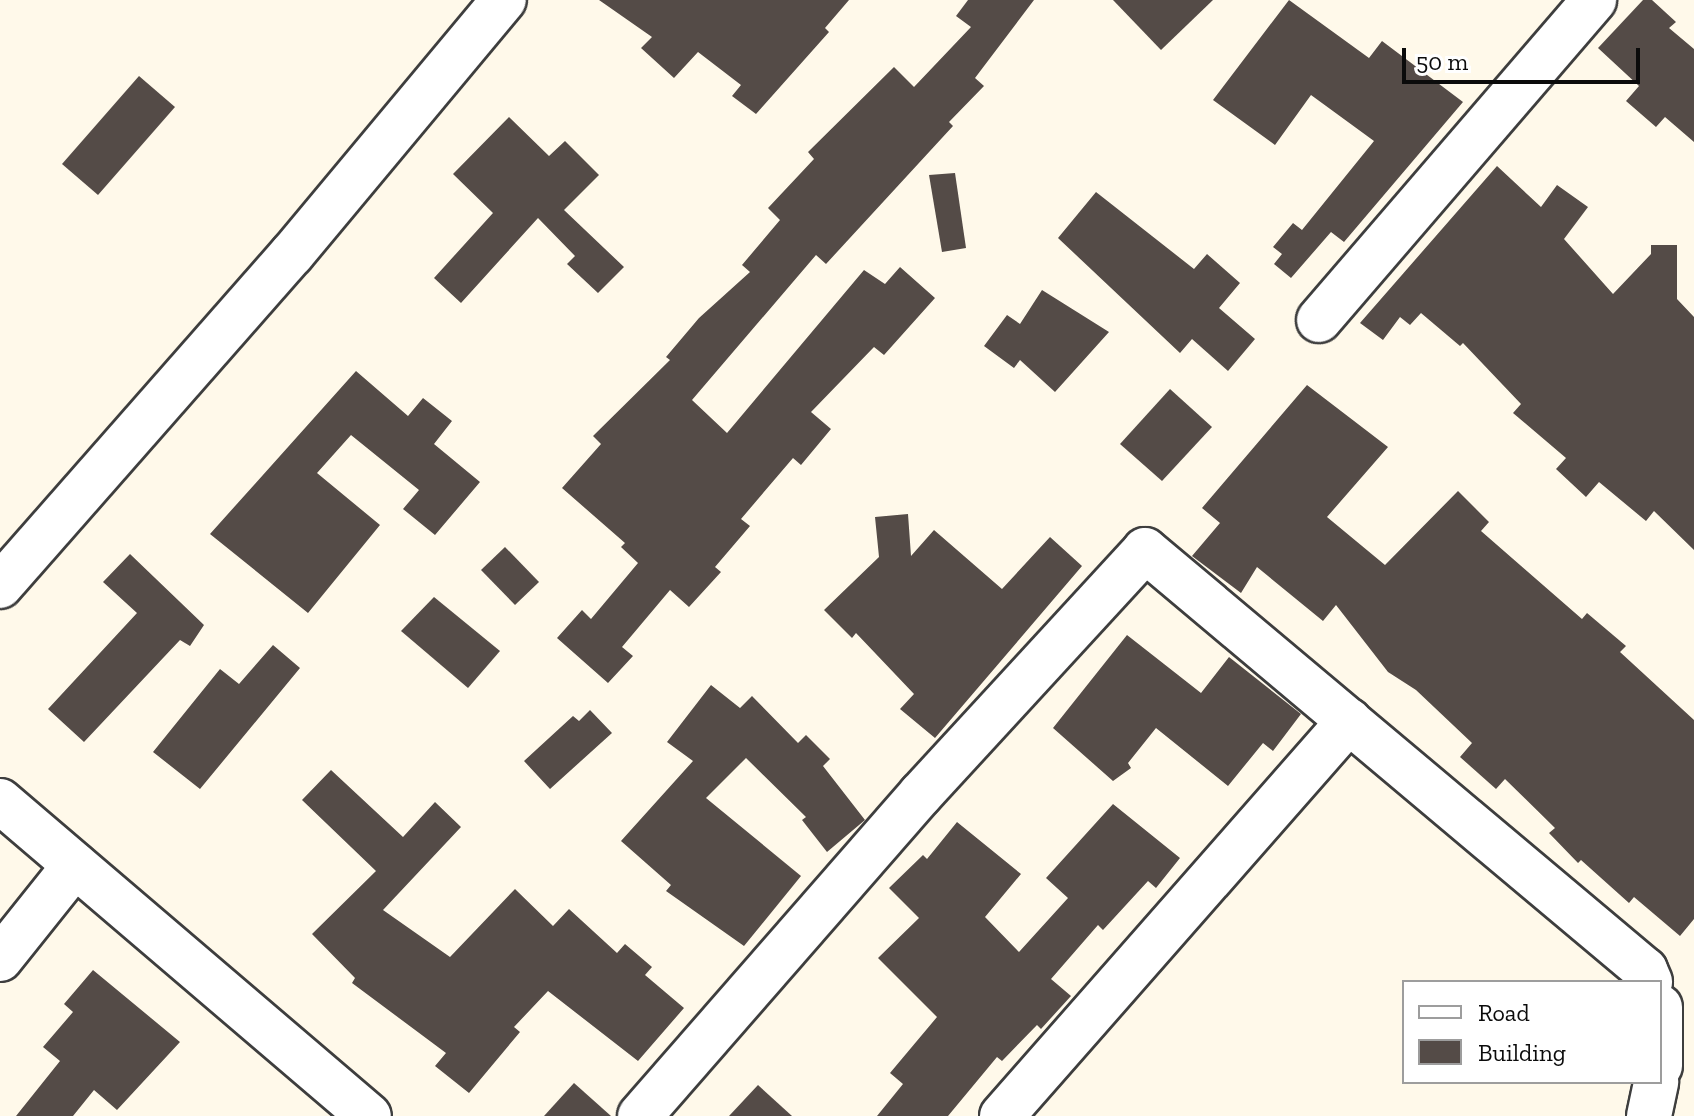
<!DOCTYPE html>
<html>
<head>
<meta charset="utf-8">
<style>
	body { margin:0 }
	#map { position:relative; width:1694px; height:1116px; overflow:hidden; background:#fff9ea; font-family:"Zilla Slab",serif }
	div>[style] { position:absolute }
	.building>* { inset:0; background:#544b47 }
	.roads { filter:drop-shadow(2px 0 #3e3e3e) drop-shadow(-2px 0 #3e3e3e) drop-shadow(0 2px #3e3e3e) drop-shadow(0 -2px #3e3e3e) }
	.minor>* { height:44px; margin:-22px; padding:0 22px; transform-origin:22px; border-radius:22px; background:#fff }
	span { translate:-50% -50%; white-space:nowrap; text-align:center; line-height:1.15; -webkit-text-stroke:8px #fff; paint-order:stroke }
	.legend { position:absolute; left:1402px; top:980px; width:260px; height:104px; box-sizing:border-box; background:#fff; border:2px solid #9d9d9d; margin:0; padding:10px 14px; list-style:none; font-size:24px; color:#0b0b0b }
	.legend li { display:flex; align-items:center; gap:16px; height:40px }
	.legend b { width:40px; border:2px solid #9d9d9d }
	.scale { position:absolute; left:1402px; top:48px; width:238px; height:36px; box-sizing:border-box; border:4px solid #0b0b0b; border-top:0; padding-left:10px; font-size:24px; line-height:28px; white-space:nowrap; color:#0b0b0b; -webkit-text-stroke:6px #fff; paint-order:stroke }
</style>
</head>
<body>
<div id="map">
	<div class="building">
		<div style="clip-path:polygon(599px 0,849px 0,825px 28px,829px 32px,756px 114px,732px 96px,741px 85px,698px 52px,674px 78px,641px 48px,652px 37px)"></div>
		<div style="clip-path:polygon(968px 0,1034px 0,975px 78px,984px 86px,949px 122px,953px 126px,826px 264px,816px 255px,692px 400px,727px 433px,864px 270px,885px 284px,900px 267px,935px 298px,884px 355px,874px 347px,811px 412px,831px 429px,801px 465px,793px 458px,741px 519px,750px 526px,715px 567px,721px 572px,689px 607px,670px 590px,622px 647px,633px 656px,608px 683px,557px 638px,582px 610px,591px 619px,638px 563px,621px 547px,625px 543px,562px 488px,601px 444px,593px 436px,670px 360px,666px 357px,699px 318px,750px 272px,742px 265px,780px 220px,768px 208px,814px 159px,808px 152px,894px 67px,914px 87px,971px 27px,956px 16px)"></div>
		<div style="clip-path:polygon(1113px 0,1213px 0,1161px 50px)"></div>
		<div style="clip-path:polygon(1289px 0,1369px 58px,1382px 41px,1463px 102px,1344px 242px,1331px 232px,1291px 278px,1274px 264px,1282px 254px,1273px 247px,1293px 223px,1302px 230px,1374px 141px,1311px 95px,1275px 145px,1213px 100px)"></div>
		<div style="clip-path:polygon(1643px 0,1652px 0,1676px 22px,1669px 28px,1694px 49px,1694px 142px,1665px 117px,1656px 127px,1626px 101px,1639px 86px,1598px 48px)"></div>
		<div style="clip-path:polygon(139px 76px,175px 107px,98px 195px,62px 164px)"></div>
		<div style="clip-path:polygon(509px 117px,549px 156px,565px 141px,599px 175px,564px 210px,624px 267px,598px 293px,567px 264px,575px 256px,538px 218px,461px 303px,434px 278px,493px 213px,453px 174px)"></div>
		<div style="clip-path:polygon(1497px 166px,1541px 207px,1557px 185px,1588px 207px,1564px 239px,1613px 294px,1651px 254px,1651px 245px,1677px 245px,1677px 299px,1694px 317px,1694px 550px,1654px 511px,1646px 521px,1599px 482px,1586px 497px,1556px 469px,1566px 458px,1513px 413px,1521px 404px,1463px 343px,1460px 346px,1421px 313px,1410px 325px,1400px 317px,1383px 340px,1360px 323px)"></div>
		<div style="clip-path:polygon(955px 173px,966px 248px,942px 252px,929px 175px)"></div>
		<div style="clip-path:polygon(1096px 192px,1194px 269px,1207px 254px,1240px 283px,1219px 308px,1255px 339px,1228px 371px,1192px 339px,1180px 353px,1058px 238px)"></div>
		<div style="clip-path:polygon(1042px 290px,1109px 332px,1055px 392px,1020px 360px,1014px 368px,984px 346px,1007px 315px,1020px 324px)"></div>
		<div style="clip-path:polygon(356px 371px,408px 416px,423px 398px,452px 421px,434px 444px,480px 482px,435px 535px,403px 509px,419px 490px,351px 435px,317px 473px,380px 525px,308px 613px,210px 534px)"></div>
		<div style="clip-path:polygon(1307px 385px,1388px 447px,1327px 517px,1385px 565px,1458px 491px,1489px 522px,1481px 531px,1582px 619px,1587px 613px,1626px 646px,1620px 652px,1694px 720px,1694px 919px,1680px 936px,1634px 897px,1629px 903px,1581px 860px,1578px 863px,1549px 833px,1555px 828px,1505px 779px,1496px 789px,1460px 757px,1472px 743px,1416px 690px,1388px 672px,1336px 605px,1323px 621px,1257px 567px,1241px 593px,1192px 556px,1220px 523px,1202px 508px)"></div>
		<div style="clip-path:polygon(1170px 389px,1212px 427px,1162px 481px,1120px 444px)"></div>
		<div style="clip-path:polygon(908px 514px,911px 556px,934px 530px,1002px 589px,1050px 537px,1082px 566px,935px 738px,900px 709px,914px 694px,856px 633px,852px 638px,824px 610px,879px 557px,875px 517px)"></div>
		<div style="clip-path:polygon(505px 547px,539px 582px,515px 605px,481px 570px)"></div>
		<div style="clip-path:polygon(130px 554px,204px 625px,190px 646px,180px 640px,84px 742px,48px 709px,137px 613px,103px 582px)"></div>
		<div style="clip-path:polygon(434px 597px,500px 651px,468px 688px,401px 631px)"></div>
		<div style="clip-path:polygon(1127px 635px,1201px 693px,1229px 657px,1301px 714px,1273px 751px,1263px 743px,1228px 786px,1156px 728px,1128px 763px,1131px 768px,1113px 781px,1053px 728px)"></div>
		<div style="clip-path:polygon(273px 645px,300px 668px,200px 789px,153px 752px,220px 669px,239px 684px)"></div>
		<div style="clip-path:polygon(711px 685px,740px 708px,752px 696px,798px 743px,806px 735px,830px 759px,823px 766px,865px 820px,827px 852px,802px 820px,806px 817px,746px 758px,706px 798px,801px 876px,744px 946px,666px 891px,671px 885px,621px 841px,693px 761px,667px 742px)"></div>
		<div style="clip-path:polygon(590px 710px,612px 733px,550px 789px,524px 761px,573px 716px,579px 721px)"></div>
		<div style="clip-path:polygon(331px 770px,403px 837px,435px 802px,461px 827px,383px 910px,450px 957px,515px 889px,553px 926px,569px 909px,617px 953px,625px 944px,652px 967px,645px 975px,684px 1008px,638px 1061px,548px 991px,514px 1027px,520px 1032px,469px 1093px,435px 1066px,446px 1053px,352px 983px,355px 978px,312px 934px,376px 871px,302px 800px)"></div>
		<div style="clip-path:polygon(1113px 804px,1180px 858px,1156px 888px,1148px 881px,1103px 930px,1098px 925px,1051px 979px,1071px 996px,1041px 1029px,1037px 1025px,1002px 1061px,997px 1057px,948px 1116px,877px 1116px,903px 1084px,890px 1073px,937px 1017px,878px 958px,919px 918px,889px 888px,923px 855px,927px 859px,957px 822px,1021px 874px,985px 917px,1019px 952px,1068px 898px,1046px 878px)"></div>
		<div style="clip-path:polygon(93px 970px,180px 1042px,117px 1110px,94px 1090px,73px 1116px,16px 1116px,60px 1061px,43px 1047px,73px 1012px,64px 1004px)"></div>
		<div style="clip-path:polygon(574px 1083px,611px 1116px,544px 1116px)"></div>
		<div style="clip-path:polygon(758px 1085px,792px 1116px,729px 1116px)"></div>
	</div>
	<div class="roads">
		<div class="minor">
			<div style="left:1319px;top:320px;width:422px;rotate:-49.3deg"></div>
			<div style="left:0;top:586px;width:442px;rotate:-48.7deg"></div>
			<div style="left:292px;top:254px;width:331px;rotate:-50.2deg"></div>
			<div style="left:0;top:801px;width:485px;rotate:40.5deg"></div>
			<div style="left:0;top:959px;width:120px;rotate:-51.4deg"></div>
			<div style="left:1660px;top:1007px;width:59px;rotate:90deg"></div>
			<div style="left:640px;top:1116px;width:427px;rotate:-48.9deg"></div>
			<div style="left:921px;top:794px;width:331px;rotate:-47.4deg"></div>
			<div style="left:1145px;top:550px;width:653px;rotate:40.03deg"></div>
			<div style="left:1645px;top:970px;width:13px;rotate:67deg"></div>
			<div style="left:1002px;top:1116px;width:526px;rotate:-48.7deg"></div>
			<div style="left:1649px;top:1116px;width:35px;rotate:-78deg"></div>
		</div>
	</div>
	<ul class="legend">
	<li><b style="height:10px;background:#fff"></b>Road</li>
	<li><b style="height:22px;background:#544b47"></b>Building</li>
	</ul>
	<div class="scale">50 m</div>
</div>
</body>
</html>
